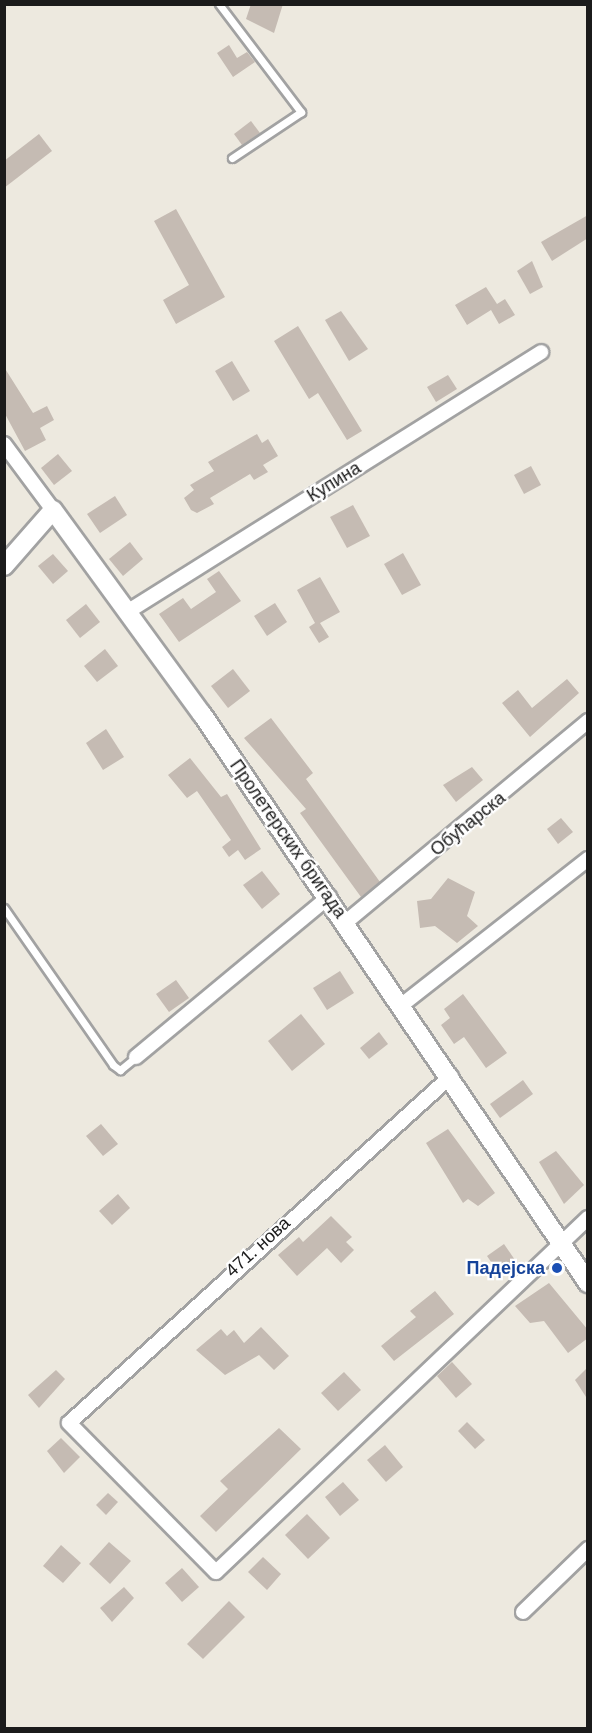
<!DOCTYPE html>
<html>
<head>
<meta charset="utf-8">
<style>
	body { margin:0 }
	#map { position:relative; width:592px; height:1733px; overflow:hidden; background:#ede9df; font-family:Helvetica,sans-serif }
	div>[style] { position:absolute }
	.building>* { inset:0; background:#c5bbb3 }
	.roads { filter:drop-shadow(2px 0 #a2a2a2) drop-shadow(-2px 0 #a2a2a2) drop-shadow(0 2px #a2a2a2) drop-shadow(0 -2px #a2a2a2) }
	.service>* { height:7px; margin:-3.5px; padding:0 3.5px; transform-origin:3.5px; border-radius:3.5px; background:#fff }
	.minor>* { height:14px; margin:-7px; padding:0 7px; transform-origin:7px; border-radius:7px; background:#fff }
	.tertiary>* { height:18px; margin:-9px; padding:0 9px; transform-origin:9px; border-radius:9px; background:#fff }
	.dots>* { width:16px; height:16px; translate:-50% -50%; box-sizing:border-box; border:3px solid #fff; border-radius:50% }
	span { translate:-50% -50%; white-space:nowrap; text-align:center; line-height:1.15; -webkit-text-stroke:4.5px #fff; paint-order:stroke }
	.street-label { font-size:18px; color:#1b1b1b }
	.transit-label { font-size:18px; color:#164399; font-weight:700 }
	.right { translate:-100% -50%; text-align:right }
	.frame { position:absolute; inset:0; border:6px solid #1b1b1b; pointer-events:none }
</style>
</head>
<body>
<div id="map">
	<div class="building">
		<div style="clip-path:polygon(251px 4px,283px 4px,274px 33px,246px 19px)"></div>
		<div style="clip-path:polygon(229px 45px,237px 58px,247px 52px,255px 62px,233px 77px,217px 53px)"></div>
		<div style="clip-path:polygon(251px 121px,260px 133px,242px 145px,234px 134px)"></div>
		<div style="clip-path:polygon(39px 134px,52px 151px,4px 188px,4px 161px)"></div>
		<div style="clip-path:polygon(176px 209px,225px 297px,176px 324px,163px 300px,189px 285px,154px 221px)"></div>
		<div style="clip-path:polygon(588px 215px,588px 238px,552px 261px,541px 242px)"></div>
		<div style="clip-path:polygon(532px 261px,543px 287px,530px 294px,517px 271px)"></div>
		<div style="clip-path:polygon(486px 287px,497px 304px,505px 299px,515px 315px,499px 324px,491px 310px,467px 325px,455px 305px)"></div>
		<div style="clip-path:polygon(341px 311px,368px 349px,349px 361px,325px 320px)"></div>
		<div style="clip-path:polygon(298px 326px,362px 431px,347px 440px,318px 393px,309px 399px,274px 341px)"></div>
		<div style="clip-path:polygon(232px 361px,250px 391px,233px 401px,215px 371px)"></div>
		<div style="clip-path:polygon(4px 367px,33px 413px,47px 406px,54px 420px,40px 428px,46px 440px,25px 451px,4px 412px)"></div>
		<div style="clip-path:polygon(448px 375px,457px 389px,436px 402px,427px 387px)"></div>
		<div style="clip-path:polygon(257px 434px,262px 443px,268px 439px,278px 456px,263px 465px,268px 472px,254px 480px,250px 474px,210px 498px,214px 504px,197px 513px,191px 510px,184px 498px,194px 490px,190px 485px,214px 471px,208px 462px)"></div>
		<div style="clip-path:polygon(58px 454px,72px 471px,54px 485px,41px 468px)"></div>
		<div style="clip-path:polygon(531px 466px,541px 485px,524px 494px,514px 475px)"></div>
		<div style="clip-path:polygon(115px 496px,127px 515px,100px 533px,87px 514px)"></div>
		<div style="clip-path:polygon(353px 505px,370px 536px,347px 548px,330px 517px)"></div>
		<div style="clip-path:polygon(130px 542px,143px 559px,123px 576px,109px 559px)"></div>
		<div style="clip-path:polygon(403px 553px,421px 585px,402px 595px,384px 564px)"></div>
		<div style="clip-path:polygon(53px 554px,68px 571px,53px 584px,38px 566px)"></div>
		<div style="clip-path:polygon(219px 571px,241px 601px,179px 642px,159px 614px,183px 598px,191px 609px,216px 592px,207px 579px)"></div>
		<div style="clip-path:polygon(320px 577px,340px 612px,320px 623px,329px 637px,319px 643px,309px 627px,315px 623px,297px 590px)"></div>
		<div style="clip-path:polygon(275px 603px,287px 622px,267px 636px,254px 616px)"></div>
		<div style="clip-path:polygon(86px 604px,100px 622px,80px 638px,66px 620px)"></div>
		<div style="clip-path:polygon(105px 649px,118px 666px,97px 682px,84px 666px)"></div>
		<div style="clip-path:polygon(233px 669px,250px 691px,228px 708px,211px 686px)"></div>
		<div style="clip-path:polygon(567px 679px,579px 693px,530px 737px,502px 703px,518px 690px,532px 708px)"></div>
		<div style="clip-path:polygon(271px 718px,313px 773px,306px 779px,380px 882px,361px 897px,300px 813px,306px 809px,244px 738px)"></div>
		<div style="clip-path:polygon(106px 729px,124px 757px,103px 770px,86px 743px)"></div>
		<div style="clip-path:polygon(190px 758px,221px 797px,227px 794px,261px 849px,245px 860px,238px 850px,229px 857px,222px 847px,231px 840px,197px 791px,187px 798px,168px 775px)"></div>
		<div style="clip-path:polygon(472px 767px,483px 780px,456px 802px,443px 785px)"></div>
		<div style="clip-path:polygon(561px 818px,573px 832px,558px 844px,547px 829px)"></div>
		<div style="clip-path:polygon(262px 871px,280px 894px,262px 909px,243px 885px)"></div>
		<div style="clip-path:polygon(448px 878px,475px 892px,467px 916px,478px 926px,457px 943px,435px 926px,420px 928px,417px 901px,431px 899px)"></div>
		<div style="clip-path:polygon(340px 971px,354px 993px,327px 1010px,313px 988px)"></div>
		<div style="clip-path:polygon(176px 980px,189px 998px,169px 1012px,156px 994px)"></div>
		<div style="clip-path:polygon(463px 994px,507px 1053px,486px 1068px,464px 1037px,454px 1044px,441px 1025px,450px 1018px,444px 1009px)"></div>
		<div style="clip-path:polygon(301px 1014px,325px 1044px,292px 1071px,268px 1041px)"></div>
		<div style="clip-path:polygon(379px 1032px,388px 1044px,369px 1059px,360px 1048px)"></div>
		<div style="clip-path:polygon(523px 1080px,533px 1094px,500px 1118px,490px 1104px)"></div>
		<div style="clip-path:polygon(101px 1124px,118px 1144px,103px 1156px,86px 1136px)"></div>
		<div style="clip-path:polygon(448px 1129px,495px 1193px,478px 1206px,468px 1199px,463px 1203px,426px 1143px)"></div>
		<div style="clip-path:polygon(556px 1151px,584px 1185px,564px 1204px,539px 1162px)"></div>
		<div style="clip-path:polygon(118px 1194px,130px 1208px,112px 1225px,99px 1211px)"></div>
		<div style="clip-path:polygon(331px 1216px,352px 1237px,346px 1242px,354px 1250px,341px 1263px,327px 1248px,297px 1276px,278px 1255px,299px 1237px,303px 1242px)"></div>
		<div style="clip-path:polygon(504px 1244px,515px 1260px,498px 1272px,487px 1256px)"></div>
		<div style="clip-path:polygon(549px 1283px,588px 1330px,588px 1338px,568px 1353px,544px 1321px,530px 1323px,515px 1306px)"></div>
		<div style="clip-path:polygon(435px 1291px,454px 1314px,394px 1361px,381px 1346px,416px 1317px,410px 1311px)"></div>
		<div style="clip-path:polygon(261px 1327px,289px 1356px,274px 1370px,259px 1355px,225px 1375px,196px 1350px,221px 1329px,227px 1336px,234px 1330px,244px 1343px)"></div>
		<div style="clip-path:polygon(452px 1362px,472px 1384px,456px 1398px,437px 1376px)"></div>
		<div style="clip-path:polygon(588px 1367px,588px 1400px,575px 1380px)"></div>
		<div style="clip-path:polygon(56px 1370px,65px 1379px,39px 1408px,28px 1395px)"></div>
		<div style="clip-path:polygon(344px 1372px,361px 1390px,338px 1411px,321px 1393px)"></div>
		<div style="clip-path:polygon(467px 1422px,485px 1440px,475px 1449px,458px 1431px)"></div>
		<div style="clip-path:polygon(279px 1428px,301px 1449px,216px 1532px,200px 1516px,228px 1489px,220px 1481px)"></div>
		<div style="clip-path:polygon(61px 1438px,80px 1457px,64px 1473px,47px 1451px)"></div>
		<div style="clip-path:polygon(385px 1445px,403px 1467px,386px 1482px,367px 1460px)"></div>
		<div style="clip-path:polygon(343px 1482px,359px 1500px,340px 1516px,325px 1497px)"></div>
		<div style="clip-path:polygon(108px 1493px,118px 1502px,106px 1515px,96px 1505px)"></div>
		<div style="clip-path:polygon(307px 1514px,330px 1538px,308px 1559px,285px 1535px)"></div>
		<div style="clip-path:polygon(109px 1542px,131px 1561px,110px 1584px,89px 1564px)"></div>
		<div style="clip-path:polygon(61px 1545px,81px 1563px,63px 1583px,43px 1566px)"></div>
		<div style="clip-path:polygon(263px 1557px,281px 1574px,267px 1590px,248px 1572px)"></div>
		<div style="clip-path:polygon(182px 1568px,199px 1587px,182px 1602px,165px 1583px)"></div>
		<div style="clip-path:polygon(124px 1587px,134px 1598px,112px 1622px,100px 1608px)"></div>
		<div style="clip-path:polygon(229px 1601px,245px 1617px,203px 1659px,187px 1644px)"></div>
	</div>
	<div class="roads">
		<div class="service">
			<div style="left:219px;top:4px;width:136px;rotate:52.8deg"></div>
			<div style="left:301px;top:112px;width:83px;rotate:146.3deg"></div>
			<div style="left:4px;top:908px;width:191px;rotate:55.2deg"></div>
			<div style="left:113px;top:1065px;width:9px;rotate:36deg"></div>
			<div style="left:120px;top:1070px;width:21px;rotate:-39deg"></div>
		</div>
		<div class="minor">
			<div style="left:4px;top:444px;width:82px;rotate:53.4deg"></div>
			<div style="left:127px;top:612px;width:489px;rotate:-32.1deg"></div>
			<div style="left:346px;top:922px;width:315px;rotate:-39.7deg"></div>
			<div style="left:403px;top:1004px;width:235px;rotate:-38.1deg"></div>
			<div style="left:136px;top:1057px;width:251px;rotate:-39.7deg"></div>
			<div style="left:451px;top:1076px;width:516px;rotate:137.75deg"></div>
			<div style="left:69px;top:1423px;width:209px;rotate:45.4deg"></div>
			<div style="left:216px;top:1572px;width:514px;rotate:-43.58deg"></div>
			<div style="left:523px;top:1612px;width:91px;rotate:-44.1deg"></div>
		</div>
		<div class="tertiary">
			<div style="left:4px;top:566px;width:74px;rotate:-48.8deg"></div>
			<div style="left:53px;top:510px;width:253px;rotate:53.9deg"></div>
			<div style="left:202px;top:714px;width:688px;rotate:55.85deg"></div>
		</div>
	</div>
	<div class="dots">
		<div style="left:557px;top:1268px;background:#1a4fb4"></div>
	</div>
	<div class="street-label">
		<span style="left:334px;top:482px;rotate:-32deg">Купина</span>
		<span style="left:468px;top:824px;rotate:-39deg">Обућарска</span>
		<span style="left:288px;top:839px;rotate:55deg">Пролетерских бригада</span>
		<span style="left:258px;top:1247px;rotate:-42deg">471. нова</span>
	</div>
	<div class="transit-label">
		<span class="right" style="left:545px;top:1268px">Падејска</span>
	</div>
	<div class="frame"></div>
</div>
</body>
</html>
